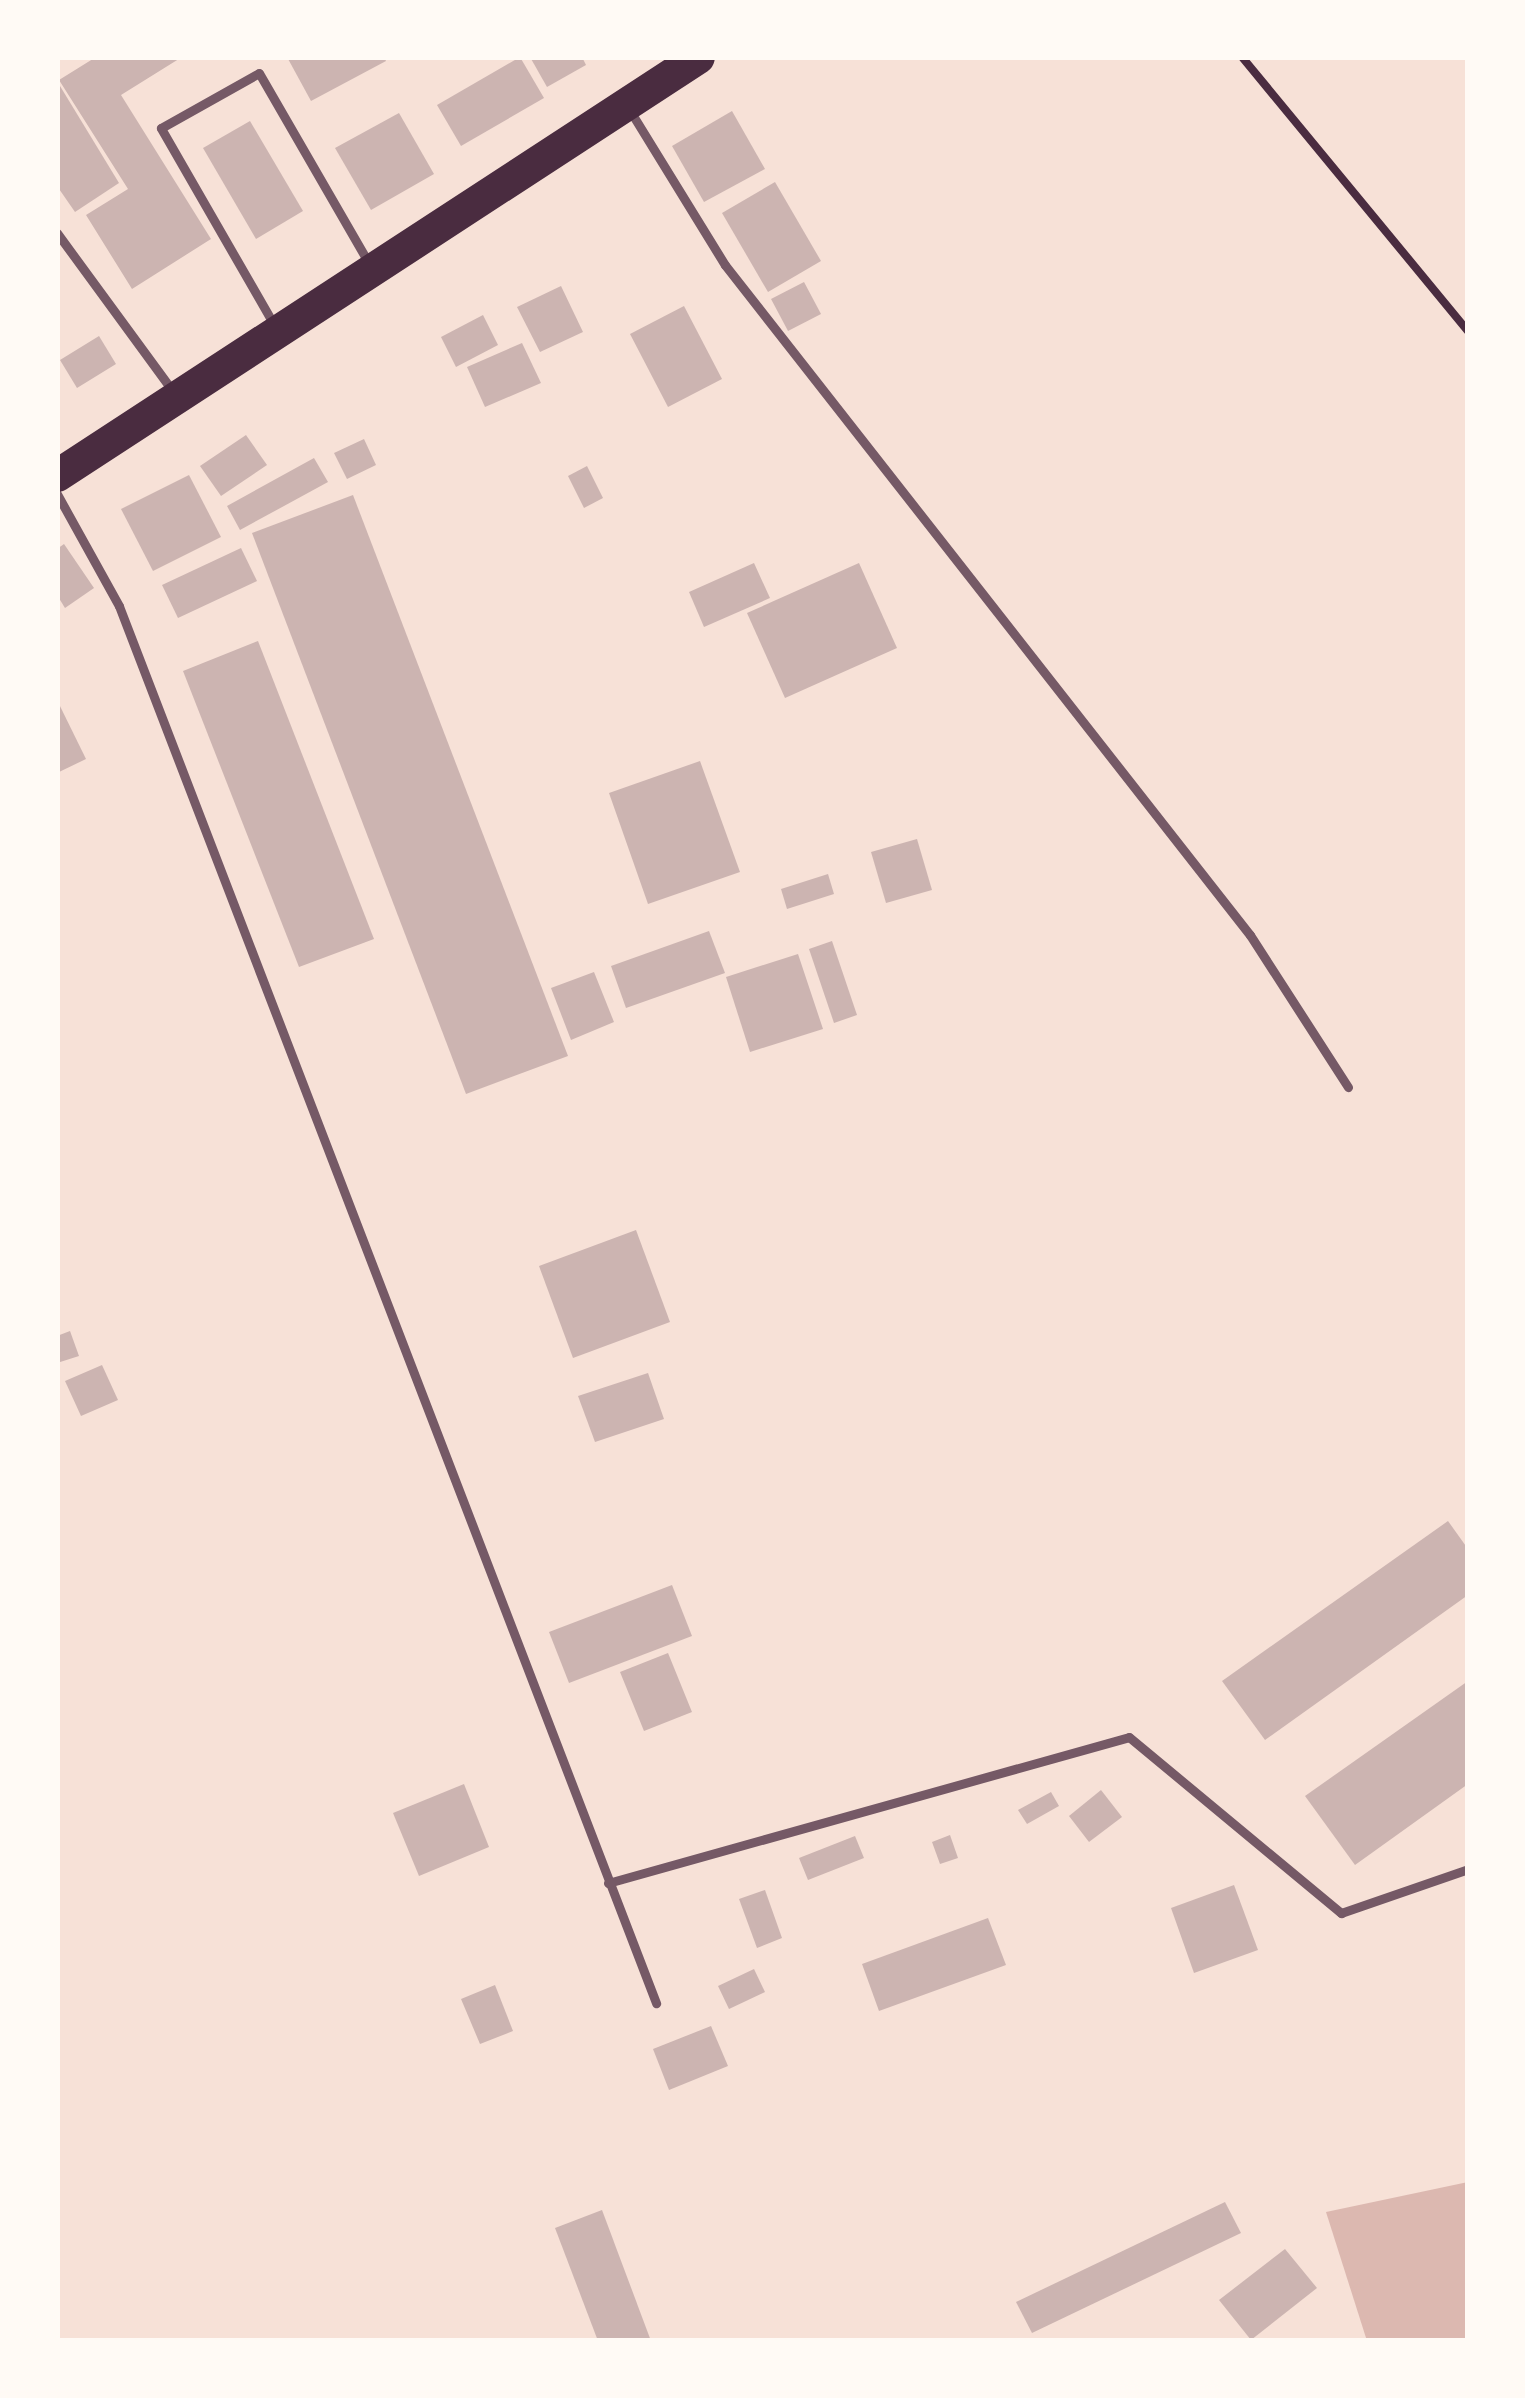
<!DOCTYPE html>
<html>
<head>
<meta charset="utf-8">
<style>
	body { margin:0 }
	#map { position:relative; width:1525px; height:2398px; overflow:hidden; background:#f7e1d7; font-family:"Fira Sans",sans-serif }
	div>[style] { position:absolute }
	.water>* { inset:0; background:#dcb8b0 }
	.building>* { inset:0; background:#ccb4b1 }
	.path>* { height:8px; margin:-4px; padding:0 4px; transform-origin:4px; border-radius:4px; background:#4a2c40 }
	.service>* { height:9px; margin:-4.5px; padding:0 4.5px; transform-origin:4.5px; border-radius:4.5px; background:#755966 }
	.trunk>* { height:33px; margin:-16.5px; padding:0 16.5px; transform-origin:16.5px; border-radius:16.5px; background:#4a2c40 }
	span { translate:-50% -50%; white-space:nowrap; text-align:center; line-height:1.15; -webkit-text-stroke:10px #fffaf5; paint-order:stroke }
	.frame { position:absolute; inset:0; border:60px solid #fffaf5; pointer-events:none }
</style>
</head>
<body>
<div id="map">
	<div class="water">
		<div style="clip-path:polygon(1468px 2182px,1468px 2341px,1367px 2341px,1326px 2212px)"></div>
	</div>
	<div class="building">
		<div style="clip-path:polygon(96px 57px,182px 57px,121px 95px,211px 239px,132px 289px,86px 215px,128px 189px,59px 80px)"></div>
		<div style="clip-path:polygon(287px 57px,384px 57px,386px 61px,311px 101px)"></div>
		<div style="clip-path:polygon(520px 57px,544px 98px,461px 146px,437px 105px)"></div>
		<div style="clip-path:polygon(530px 57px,582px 57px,586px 65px,547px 87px)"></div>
		<div style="clip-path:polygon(60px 86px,119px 183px,75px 212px,57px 186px)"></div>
		<div style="clip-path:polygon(732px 111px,765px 169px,704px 202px,672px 146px)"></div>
		<div style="clip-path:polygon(399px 113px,434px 174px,371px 210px,335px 148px)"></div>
		<div style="clip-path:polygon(250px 121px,303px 211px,256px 239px,203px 148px)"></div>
		<div style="clip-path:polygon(775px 182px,821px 261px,768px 292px,722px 213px)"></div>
		<div style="clip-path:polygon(804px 282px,821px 314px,788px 331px,771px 299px)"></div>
		<div style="clip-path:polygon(561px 286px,583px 332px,540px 352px,517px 307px)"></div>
		<div style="clip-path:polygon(684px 306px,722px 379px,668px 407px,630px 334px)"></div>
		<div style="clip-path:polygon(483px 315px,498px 345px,456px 367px,441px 337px)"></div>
		<div style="clip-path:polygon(99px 336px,116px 364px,77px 388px,60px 360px)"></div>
		<div style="clip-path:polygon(522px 343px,541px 383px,485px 407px,467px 367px)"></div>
		<div style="clip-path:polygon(246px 435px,267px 465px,221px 496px,200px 466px)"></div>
		<div style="clip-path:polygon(364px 439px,376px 465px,347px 479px,334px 453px)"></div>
		<div style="clip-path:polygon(314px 458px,328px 482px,240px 530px,227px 506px)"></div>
		<div style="clip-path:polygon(587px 466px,603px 498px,584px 508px,568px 476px)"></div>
		<div style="clip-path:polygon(189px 475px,221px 537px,153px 571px,121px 509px)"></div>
		<div style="clip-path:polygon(353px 495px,568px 1056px,466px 1094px,252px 533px)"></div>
		<div style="clip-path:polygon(64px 544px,94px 588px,65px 608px,57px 595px,57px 549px)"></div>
		<div style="clip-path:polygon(241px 548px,257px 581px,178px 618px,162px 585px)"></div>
		<div style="clip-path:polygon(754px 563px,770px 598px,704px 627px,689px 592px)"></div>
		<div style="clip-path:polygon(859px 563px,897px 648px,785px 698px,747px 613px)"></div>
		<div style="clip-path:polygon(258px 641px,374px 939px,299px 967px,183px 671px)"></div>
		<div style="clip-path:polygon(57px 700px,86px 759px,57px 773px)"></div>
		<div style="clip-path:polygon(700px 761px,740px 872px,648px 904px,609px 793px)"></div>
		<div style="clip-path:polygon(917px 839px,932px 890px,886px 903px,871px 852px)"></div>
		<div style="clip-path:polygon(828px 874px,834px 894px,787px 909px,781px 889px)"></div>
		<div style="clip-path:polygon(709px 931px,725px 973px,626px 1008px,611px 966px)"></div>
		<div style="clip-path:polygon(832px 941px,857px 1015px,834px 1023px,809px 949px)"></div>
		<div style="clip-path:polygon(798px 954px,823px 1029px,750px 1052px,726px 977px)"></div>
		<div style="clip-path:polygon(594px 972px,614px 1022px,571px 1040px,551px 988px)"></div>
		<div style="clip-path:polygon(636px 1230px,670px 1322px,573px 1358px,539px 1266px)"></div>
		<div style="clip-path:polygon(70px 1331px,79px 1356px,57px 1363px,57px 1336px)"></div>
		<div style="clip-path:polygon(102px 1365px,118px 1400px,81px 1416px,65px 1381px)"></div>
		<div style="clip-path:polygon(648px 1373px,664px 1419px,595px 1442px,578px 1396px)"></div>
		<div style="clip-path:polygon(1448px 1521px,1468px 1549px,1468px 1595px,1265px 1740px,1222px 1681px)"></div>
		<div style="clip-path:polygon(672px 1585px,692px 1636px,569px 1683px,549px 1632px)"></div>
		<div style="clip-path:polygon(668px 1653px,692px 1712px,644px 1731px,620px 1672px)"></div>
		<div style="clip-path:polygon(1468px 1681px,1468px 1784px,1355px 1865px,1305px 1796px)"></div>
		<div style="clip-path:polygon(464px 1784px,489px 1847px,419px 1876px,393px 1813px)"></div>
		<div style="clip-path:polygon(1101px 1790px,1122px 1817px,1089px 1842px,1069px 1816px)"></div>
		<div style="clip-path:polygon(1051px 1792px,1059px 1806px,1027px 1824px,1018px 1810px)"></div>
		<div style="clip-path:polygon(950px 1835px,958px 1858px,940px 1864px,932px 1842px)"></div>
		<div style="clip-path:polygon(855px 1836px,864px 1858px,808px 1880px,799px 1858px)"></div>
		<div style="clip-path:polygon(1234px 1885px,1258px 1950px,1194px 1973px,1171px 1908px)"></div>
		<div style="clip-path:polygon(765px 1890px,782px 1938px,757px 1948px,739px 1899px)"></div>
		<div style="clip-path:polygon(988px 1918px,1006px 1965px,879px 2011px,862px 1964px)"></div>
		<div style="clip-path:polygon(754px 1969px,765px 1992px,729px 2009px,718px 1986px)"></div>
		<div style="clip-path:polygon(495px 1985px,513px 2031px,480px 2044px,461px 1999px)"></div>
		<div style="clip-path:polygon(711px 2026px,728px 2066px,669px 2090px,653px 2049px)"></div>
		<div style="clip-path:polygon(1225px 2202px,1241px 2233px,1032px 2333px,1016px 2302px)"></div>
		<div style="clip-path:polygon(602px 2210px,651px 2341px,598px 2341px,555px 2228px)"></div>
		<div style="clip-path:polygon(1285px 2249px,1317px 2288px,1251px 2340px,1219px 2300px)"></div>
	</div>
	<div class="path">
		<div style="left:1242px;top:57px;width:355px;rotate:50.5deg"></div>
	</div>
	<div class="service">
		<div style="left:629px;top:109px;width:183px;rotate:58.4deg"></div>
		<div style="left:725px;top:265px;width:851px;rotate:51.92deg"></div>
		<div style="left:1250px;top:935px;width:181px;rotate:57.2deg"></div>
		<div style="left:57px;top:233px;width:198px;rotate:53.8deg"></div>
		<div style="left:273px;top:323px;width:225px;rotate:-119.9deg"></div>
		<div style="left:161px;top:128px;width:112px;rotate:-29.3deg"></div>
		<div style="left:259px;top:73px;width:222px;rotate:60deg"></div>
		<div style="left:57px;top:494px;width:128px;rotate:61deg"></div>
		<div style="left:119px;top:606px;width:1497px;rotate:68.97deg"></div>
		<div style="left:608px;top:1883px;width:541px;rotate:-15.65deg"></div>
		<div style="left:1129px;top:1737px;width:276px;rotate:39.7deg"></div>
		<div style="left:1341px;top:1913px;width:134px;rotate:-19.1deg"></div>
	</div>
	<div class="trunk">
		<div style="left:57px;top:475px;width:765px;rotate:-33.11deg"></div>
	</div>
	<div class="frame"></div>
</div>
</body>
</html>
